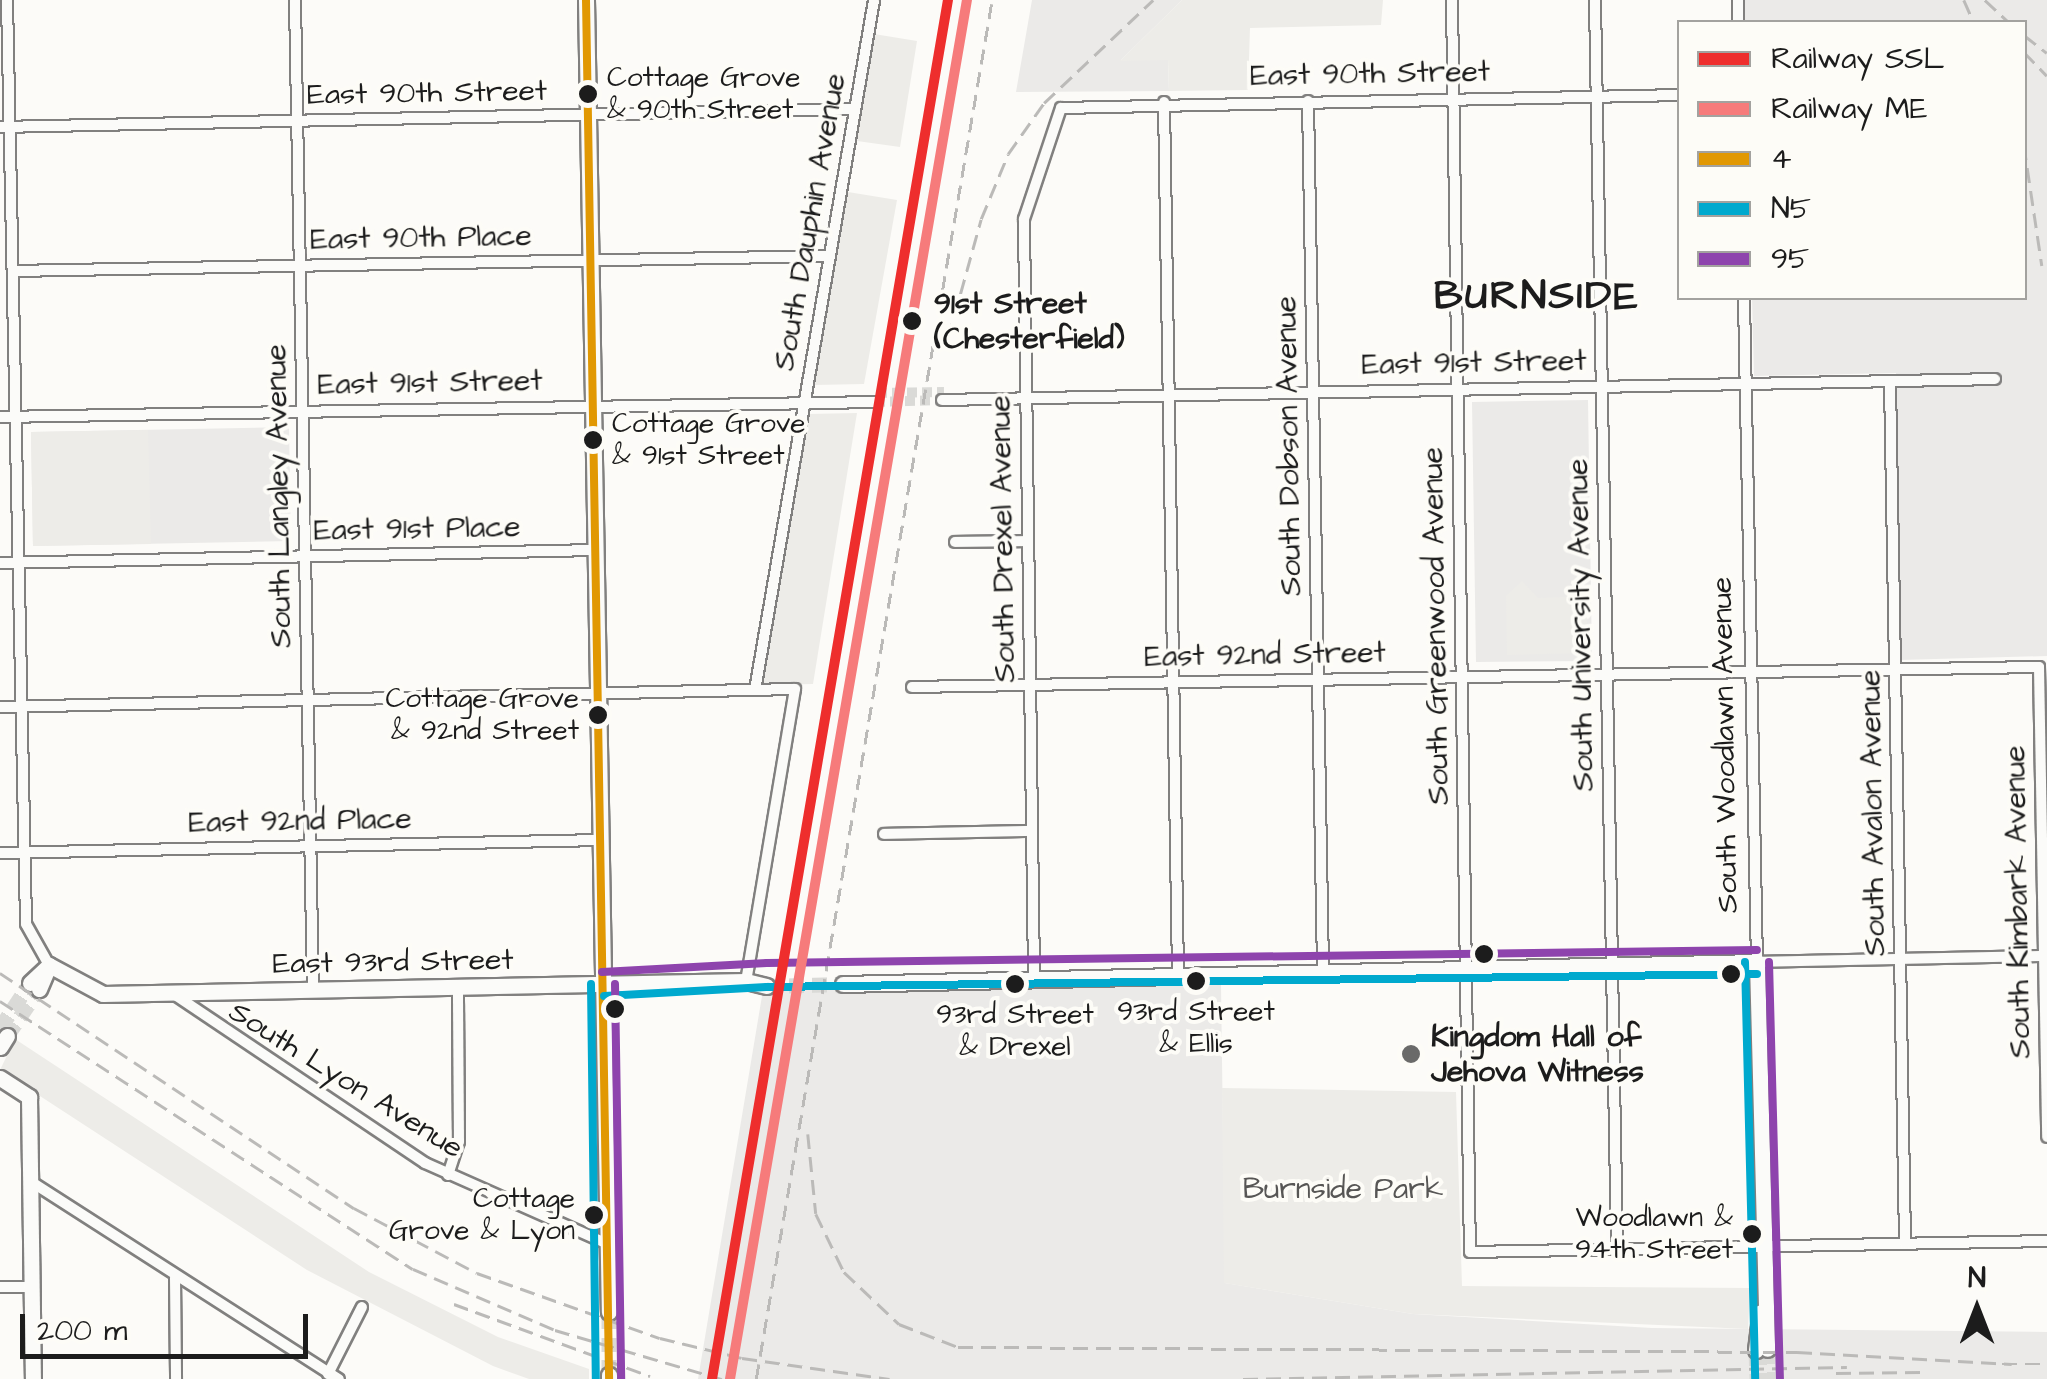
<!DOCTYPE html>
<html>
<head>
<meta charset="utf-8">
<style>
	body { margin:0 }
	#map { position:relative; width:2047px; height:1379px; overflow:hidden; background:#fcfbf8; font-family:"Architects Daughter",sans-serif }
	div>[style] { position:absolute }
	.built>* { inset:0; background:#ebeae8 }
	.green>* { inset:0; background:#edece8 }
	.street-tunnel>* { height:10px; margin-top:-5px; transform-origin:0; background:repeating-linear-gradient(90deg,#dadad7 0 10px,transparent 0 15px) }
	.secondary-tunnel>* { height:15px; margin-top:-7.5px; transform-origin:0; background:repeating-linear-gradient(90deg,#dadad7 0 15px,transparent 0 23px) }
	.roads { filter:drop-shadow(2px 0 #81807f) drop-shadow(-2px 0 #81807f) drop-shadow(0 2px #81807f) drop-shadow(0 -2px #81807f) }
	.street>* { height:10px; margin:-5px; padding:0 5px; transform-origin:5px; border-radius:5px; background:#fbfbf9 }
	.secondary>* { height:15px; margin:-7.5px; padding:0 7.5px; transform-origin:7.5px; border-radius:7.5px; background:#fbfbf9 }
	.rail>* { height:2.5px; margin-top:-1.25px; transform-origin:0; background:repeating-linear-gradient(90deg,#bbbab8 0 15px,transparent 0 23px) }
	.bus-1>* { height:8px; margin:-4px; padding:0 4px; transform-origin:4px; border-radius:4px; background:#e19803 }
	.bus-2>* { height:8px; margin:-4px; padding:0 4px; transform-origin:4px; border-radius:4px; background:#00a9ce }
	.bus-3>* { height:8px; margin:-4px; padding:0 4px; transform-origin:4px; border-radius:4px; background:#8e44ad }
	.rail-1>* { height:10px; margin:-5px; padding:0 5px; transform-origin:5px; border-radius:5px; background:#ee2e2d }
	.rail-2>* { height:10px; margin:-5px; padding:0 5px; transform-origin:5px; border-radius:5px; background:#f67b7b }
	.dots>* { width:28px; height:28px; translate:-50% -50%; box-sizing:border-box; border:5px solid #fdfcf7; border-radius:50% }
	span { translate:-50% -50%; white-space:nowrap; text-align:center; line-height:1.15; -webkit-text-stroke:8px #fdfcf7; paint-order:stroke }
	.bus-label { font-size:28px; color:#1c1c1c }
	.left { translate:0 -50%; text-align:left }
	.right { translate:-100% -50%; text-align:right }
	.street-label { font-size:30px; color:#1c1c1c }
	.stop-label { font-size:30px; color:#1c1c1c; font-weight:700 }
	.poi-label { font-size:30px; color:#1c1c1c; font-weight:700 }
	.park-label { font-size:30px; color:#575655 }
	.district-label { font-size:40px; color:#1c1c1c; font-weight:700; letter-spacing:2.5px }
	.legend { position:absolute; left:1677px; top:20px; width:350px; height:280px; box-sizing:border-box; background:#fdfcf7; border:2px solid #a3a29f; margin:0; padding:12px 18px; list-style:none; font-size:30px; color:#1c1c1c }
	.legend li { display:flex; align-items:center; gap:20px; height:50px }
	.legend b { width:50px; border:2px solid #a3a29f }
	.north { position:absolute; left:1927px; top:1259px; width:100px; height:100px; -webkit-text-stroke:8px #fdfcf7; paint-order:stroke; rotate:0deg; font-size:28px; font-weight:700; line-height:40px; text-align:center; color:#1c1c1c }
	.north::after { content:''; display:block; margin:auto; width:35px; height:45px; background:#1c1c1c; clip-path:polygon(50% 0,100% 100%,50% 72%,0 100%) }
	.scale { position:absolute; left:20px; top:1314px; width:288px; height:45px; box-sizing:border-box; border:5px solid #1c1c1c; border-top:0; padding-left:12px; font-size:30px; line-height:35px; white-space:nowrap; color:#1c1c1c; -webkit-text-stroke:8px #fdfcf7; paint-order:stroke }
</style>
</head>
<body>
<div id="map">
	<div class="built">
		<div style="clip-path:polygon(1032px 0,1182px 0,1121px 60px,1168px 60px,1169px 91px,1016px 92px)"></div>
		<div style="clip-path:polygon(1744px 0,2047px 0,2047px 656px,1899px 660px,1896px 373px,1754px 376px,1752px 298px,2024px 298px,2024px 22px,1745px 22px)"></div>
		<div style="clip-path:polygon(1588px 400px,1592px 661px,1476px 662px,1472px 402px)"></div>
		<div style="clip-path:polygon(289px 427px,291px 541px,33px 546px,31px 432px)"></div>
		<div style="clip-path:polygon(1221px 985px,1225px 1283px,1413px 1314px,1652px 1328px,2047px 1332px,2047px 1379px,698px 1379px,763px 990px)"></div>
	</div>
	<div class="green">
		<div style="clip-path:polygon(1182px 0,1383px 0,1381px 25px,1250px 28px,1248px 90px,1169px 91px,1168px 60px,1120px 61px)"></div>
		<div style="clip-path:polygon(874px 34px,917px 41px,900px 147px,857px 141px)"></div>
		<div style="clip-path:polygon(848px 192px,897px 200px,864px 384px,814px 385px)"></div>
		<div style="clip-path:polygon(857px 413px,813px 684px,761px 685px,808px 414px)"></div>
		<div style="clip-path:polygon(148px 430px,151px 544px,33px 546px,31px 432px)"></div>
		<div style="clip-path:polygon(1522px 581px,1538px 598px,1586px 596px,1588px 653px,1507px 655px,1506px 596px)"></div>
		<div style="clip-path:polygon(15px 1039px,369px 1272px,498px 1337px,589px 1369px,589px 1379px,529px 1379px,493px 1366px,307px 1270px,0 1070px)"></div>
		<div style="clip-path:polygon(1222px 1088px,1456px 1092px,1462px 1286px,1750px 1288px,1748px 1329px,1413px 1314px,1224px 1283px)"></div>
	</div>
	<div class="street-tunnel">
		<div style="left:877px;top:393px;width:67px;rotate:-0.9deg"></div>
		<div style="left:875px;top:402px;width:67px;rotate:-1.7deg"></div>
	</div>
	<div class="secondary-tunnel">
		<div style="left:766px;top:986px;width:77px;rotate:-1.5deg"></div>
		<div style="left:0;top:1028px;width:54px;rotate:-56.3deg"></div>
		<div style="left:7px;top:1036px;width:57px;rotate:-55.8deg"></div>
		<div style="left:1767px;top:1349px;width:30px;rotate:88deg"></div>
		<div style="left:1756px;top:1350px;width:29px;rotate:88deg"></div>
		<div style="left:609px;top:1375px;width:63px;rotate:-90deg"></div>
	</div>
	<div class="roads">
		<div class="street">
			<div style="left:7px;top:0;width:924px;rotate:88.82deg"></div>
			<div style="left:26px;top:924px;width:47px;rotate:60.7deg"></div>
			<div style="left:295px;top:0;width:990px;rotate:88.96deg"></div>
			<div style="left:1452px;top:0;width:1252px;rotate:89.18deg"></div>
			<div style="left:1470px;top:1252px;width:577px;rotate:-1.09deg"></div>
			<div style="left:1595px;top:0;width:1249px;rotate:88.99deg"></div>
			<div style="left:1738px;top:0;width:22px;rotate:90deg"></div>
			<div style="left:1308px;top:101px;width:869px;rotate:89.01deg"></div>
			<div style="left:1164px;top:102px;width:871px;rotate:89.08deg"></div>
			<div style="left:0;top:127px;width:855px;rotate:-1.21deg"></div>
			<div style="left:13px;top:271px;width:817px;rotate:-1.05deg"></div>
			<div style="left:1744px;top:298px;width:664px;rotate:88.88deg"></div>
			<div style="left:1757px;top:962px;width:290px;rotate:-1.2deg"></div>
			<div style="left:1890px;top:381px;width:863px;rotate:89deg"></div>
			<div style="left:942px;top:400px;width:1053px;rotate:-1.14deg"></div>
			<div style="left:0;top:417px;width:875px;rotate:-0.98deg"></div>
			<div style="left:955px;top:542px;width:73px;rotate:-0.8deg"></div>
			<div style="left:0;top:563px;width:596px;rotate:-1.25deg"></div>
			<div style="left:912px;top:687px;width:1127px;rotate:-1.02deg"></div>
			<div style="left:2039px;top:667px;width:470px;rotate:89deg"></div>
			<div style="left:755px;top:690px;width:700px;rotate:-80.21deg"></div>
			<div style="left:0;top:707px;width:795px;rotate:-1.3deg"></div>
			<div style="left:795px;top:689px;width:296px;rotate:99.5deg"></div>
			<div style="left:884px;top:834px;width:148px;rotate:-1.2deg"></div>
			<div style="left:0;top:853px;width:600px;rotate:-1.24deg"></div>
			<div style="left:1034px;top:976px;width:757px;rotate:-90.76deg"></div>
			<div style="left:1024px;top:219px;width:117px;rotate:-71.6deg"></div>
			<div style="left:1061px;top:108px;width:619px;rotate:-1.2deg"></div>
			<div style="left:175px;top:995px;width:301px;rotate:33.9deg"></div>
			<div style="left:425px;top:1163px;width:200px;rotate:23.9deg"></div>
			<div style="left:448px;top:1175px;width:35px;rotate:-72deg"></div>
			<div style="left:459px;top:1142px;width:154px;rotate:-90.4deg"></div>
			<div style="left:30px;top:1181px;width:367px;rotate:32.7deg"></div>
			<div style="left:175px;top:1278px;width:101px;rotate:89.4deg"></div>
			<div style="left:0;top:1287px;width:31px"></div>
			<div style="left:328px;top:1374px;width:75px;rotate:-63.1deg"></div>
		</div>
		<div class="secondary">
			<div style="left:586px;top:0;width:1312px;rotate:89deg"></div>
			<div style="left:49px;top:965px;width:61px;rotate:28.2deg"></div>
			<div style="left:103px;top:994px;width:643px;rotate:-1.16deg"></div>
			<div style="left:746px;top:981px;width:21px;rotate:14deg"></div>
			<div style="left:30px;top:983px;width:26px;rotate:-43deg"></div>
			<div style="left:843px;top:984px;width:914px;rotate:-1.38deg"></div>
			<div style="left:1757px;top:962px;width:387px;rotate:88.5deg"></div>
			<div style="left:39px;top:989px;width:26px;rotate:-67deg"></div>
			<div style="left:0;top:1047px;width:13px;rotate:-58deg"></div>
			<div style="left:0;top:1078px;width:35px;rotate:33deg"></div>
			<div style="left:29px;top:1097px;width:282px;rotate:89.2deg"></div>
			<div style="left:1756px;top:1350px;width:38px;rotate:-83deg"></div>
			<div style="left:609px;top:1375px;width:4px;rotate:90deg"></div>
		</div>
	</div>
	<div class="rail">
		<div style="left:1964px;top:0;width:24px;rotate:66deg"></div>
		<div style="left:1985px;top:0;width:33px;rotate:43deg"></div>
		<div style="left:2024px;top:35px;width:29px;rotate:38deg"></div>
		<div style="left:2024px;top:52px;width:33px;rotate:46deg"></div>
		<div style="left:2024px;top:145px;width:122px;rotate:81.5deg"></div>
		<div style="left:948px;top:338px;width:123px;rotate:-74.5deg"></div>
		<div style="left:981px;top:219px;width:70px;rotate:-67.4deg"></div>
		<div style="left:1008px;top:154px;width:62px;rotate:-54.8deg"></div>
		<div style="left:1044px;top:103px;width:150px;rotate:-43.4deg"></div>
		<div style="left:0;top:973px;width:425px;rotate:33.6deg"></div>
		<div style="left:354px;top:1208px;width:139px;rotate:27.9deg"></div>
		<div style="left:477px;top:1273px;width:194px;rotate:19.6deg"></div>
		<div style="left:660px;top:1338px;width:84px;rotate:13.7deg"></div>
		<div style="left:742px;top:1358px;width:149px;rotate:8.1deg"></div>
		<div style="left:0;top:1001px;width:492px;rotate:33deg"></div>
		<div style="left:413px;top:1269px;width:155px;rotate:23.2deg"></div>
		<div style="left:555px;top:1330px;width:174px;rotate:16.4deg"></div>
		<div style="left:808px;top:1134px;width:80px;rotate:84.3deg"></div>
		<div style="left:816px;top:1214px;width:64px;rotate:64.2deg"></div>
		<div style="left:844px;top:1272px;width:76px;rotate:43.4deg"></div>
		<div style="left:899px;top:1324px;width:63px;rotate:21.3deg"></div>
		<div style="left:958px;top:1347px;width:839px;rotate:0.34deg"></div>
		<div style="left:1797px;top:1352px;width:215px;rotate:3.2deg"></div>
		<div style="left:454px;top:1304px;width:209px;rotate:20.2deg"></div>
		<div style="left:2002px;top:1364px;width:45px"></div>
		<div style="left:1836px;top:1373px;width:85px;rotate:-0.7deg"></div>
		<div style="left:756px;top:1379px;width:1399px;rotate:-80.29deg"></div>
		<div style="left:1243px;top:1379px;width:604px;rotate:-1.14deg"></div>
	</div>
	<div class="bus-1">
		<div style="left:586px;top:0;width:1379px;rotate:89.04deg"></div>
	</div>
	<div class="bus-2">
		<div style="left:1745px;top:962px;width:417px;rotate:88.6deg"></div>
		<div style="left:591px;top:984px;width:395px;rotate:89.3deg"></div>
		<div style="left:604px;top:996px;width:163px;rotate:-3.2deg"></div>
		<div style="left:767px;top:987px;width:990px;rotate:-0.75deg"></div>
	</div>
	<div class="bus-3">
		<div style="left:1769px;top:962px;width:417px;rotate:88.5deg"></div>
		<div style="left:602px;top:972px;width:165px;rotate:-3.1deg"></div>
		<div style="left:767px;top:963px;width:990px;rotate:-0.75deg"></div>
		<div style="left:615px;top:984px;width:395px;rotate:89.1deg"></div>
	</div>
	<div class="rail-1">
		<div style="left:712px;top:1379px;width:1399px;rotate:-80.29deg"></div>
	</div>
	<div class="rail-2">
		<div style="left:730px;top:1379px;width:1399px;rotate:-80.25deg"></div>
	</div>
	<div class="dots">
		<div style="left:588px;top:94px;background:#1c1c1c"></div>
		<div style="left:912px;top:321px;background:#1c1c1c"></div>
		<div style="left:593px;top:440px;background:#1c1c1c"></div>
		<div style="left:598px;top:715px;background:#1c1c1c"></div>
		<div style="left:1484px;top:954px;background:#1c1c1c"></div>
		<div style="left:1731px;top:974px;background:#1c1c1c"></div>
		<div style="left:1196px;top:981px;background:#1c1c1c"></div>
		<div style="left:1015px;top:984px;background:#1c1c1c"></div>
		<div style="left:615px;top:1009px;background:#1c1c1c"></div>
		<div style="left:1411px;top:1054px;background:#6a6a69"></div>
		<div style="left:594px;top:1215px;background:#1c1c1c"></div>
		<div style="left:1752px;top:1234px;background:#1c1c1c"></div>
	</div>
	<div class="bus-label">
		<span class="left" style="left:607px;top:94px">Cottage Grove<br>&amp; 90th Street</span>
		<span class="left" style="left:612px;top:440px">Cottage Grove<br>&amp; 91st Street</span>
		<span class="right" style="left:579px;top:715px">Cottage Grove<br>&amp; 92nd Street</span>
		<span style="left:1196px;top:1028px">93rd Street<br>&amp; Ellis</span>
		<span style="left:1015px;top:1031px">93rd Street<br>&amp; Drexel</span>
		<span class="right" style="left:575px;top:1215px">Cottage<br>Grove &amp; Lyon</span>
		<span class="right" style="left:1733px;top:1234px">Woodlawn &amp;<br>94th Street</span>
	</div>
	<div class="street-label">
		<span style="left:1370px;top:74px;rotate:-1deg">East 90th Street</span>
		<span style="left:427px;top:93px;rotate:-1deg">East 90th Street</span>
		<span style="left:810px;top:222px;rotate:-80deg">South Dauphin Avenue</span>
		<span style="left:421px;top:238px;rotate:-1deg">East 90th Place</span>
		<span style="left:1474px;top:363px;rotate:-1deg">East 91st Street</span>
		<span style="left:430px;top:383px;rotate:-1deg">East 91st Street</span>
		<span style="left:1289px;top:446px;rotate:-91deg">South Dobson Avenue</span>
		<span style="left:279px;top:496px;rotate:-91deg">South Langley Avenue</span>
		<span style="left:417px;top:529px;rotate:-1deg">East 91st Place</span>
		<span style="left:1003px;top:539px;rotate:-91deg">South Drexel Avenue</span>
		<span style="left:1581px;top:625px;rotate:-91deg">South University Avenue</span>
		<span style="left:1436px;top:626px;rotate:-91deg">South Greenwood Avenue</span>
		<span style="left:1265px;top:655px;rotate:-1deg">East 92nd Street</span>
		<span style="left:1725px;top:745px;rotate:-91deg">South Woodlawn Avenue</span>
		<span style="left:1873px;top:813px;rotate:-91deg">South Avalon Avenue</span>
		<span style="left:300px;top:821px;rotate:-1deg">East 92nd Place</span>
		<span style="left:2018px;top:902px;rotate:-91deg">South Kimbark Avenue</span>
		<span style="left:393px;top:962px;rotate:-1deg">East 93rd Street</span>
		<span style="left:346px;top:1080px;rotate:32deg">South Lyon Avenue</span>
	</div>
	<div class="stop-label">
		<span class="left" style="left:934px;top:321px">91st Street<br>(Chesterfield)</span>
	</div>
	<div class="poi-label">
		<span class="left" style="left:1431px;top:1054px">Kingdom Hall of<br>Jehova Witness</span>
	</div>
	<div class="park-label">
		<span style="left:1343px;top:1189px">Burnside Park</span>
	</div>
	<div class="district-label">
		<span style="left:1537px;top:297px">BURNSIDE</span>
	</div>
	<ul class="legend">
	<li><b style="height:12px;background:#ee2e2d"></b>Railway SSL</li>
	<li><b style="height:12px;background:#f67b7b"></b>Railway ME</li>
	<li><b style="height:12px;background:#e19803"></b>4</li>
	<li><b style="height:12px;background:#00a9ce"></b>N5</li>
	<li><b style="height:12px;background:#8e44ad"></b>95</li>
	</ul>
	<div class="north">N</div>
	<div class="scale">200 m</div>
</div>
</body>
</html>
